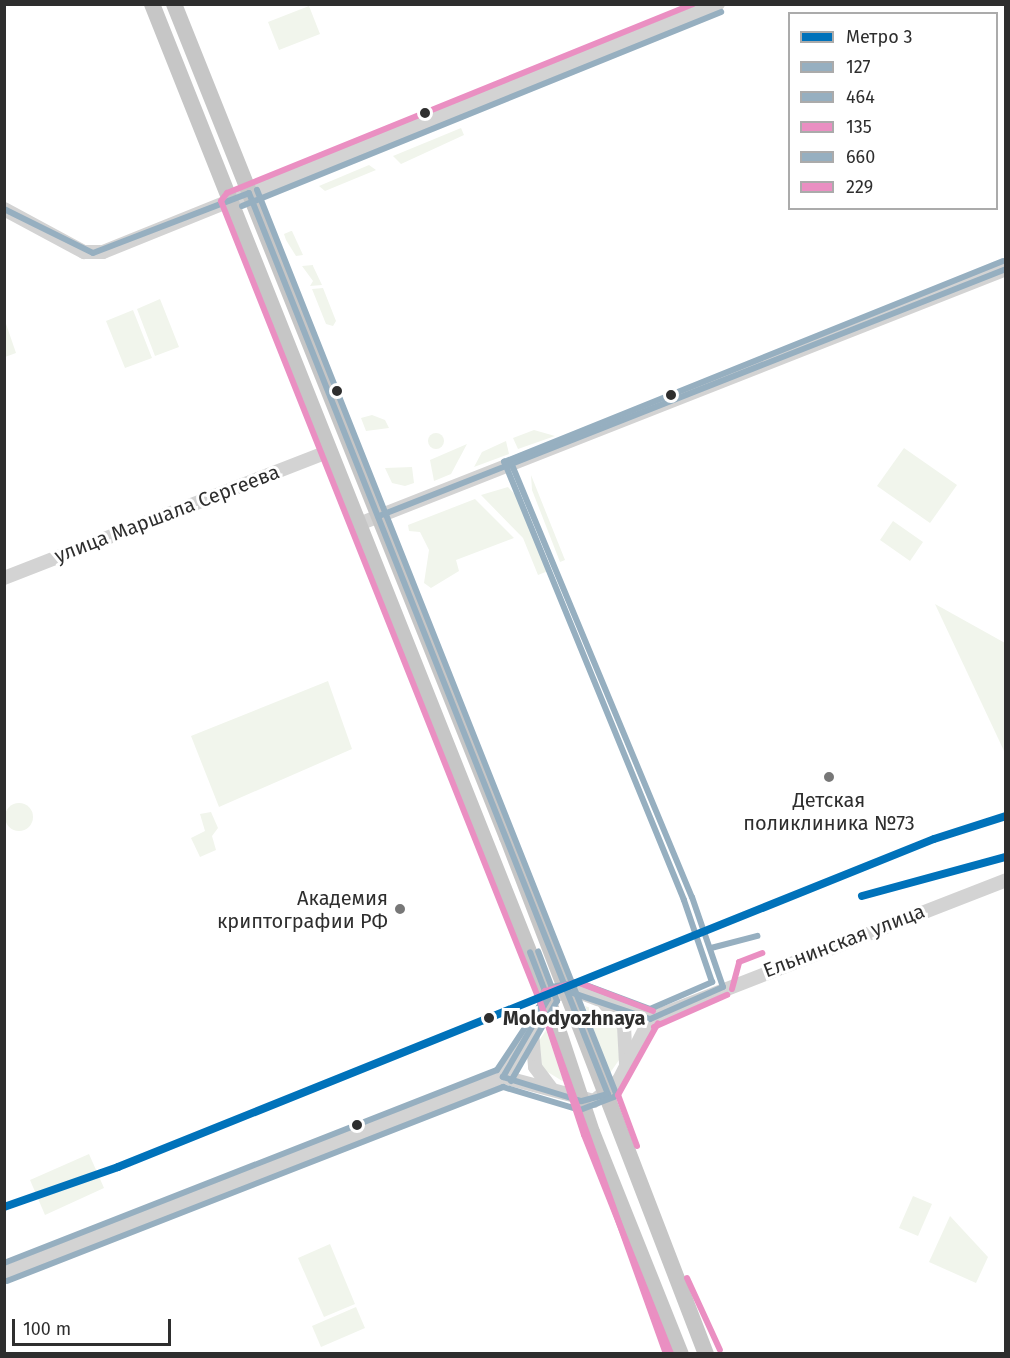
<!DOCTYPE html>
<html>
<head>
<meta charset="utf-8">
<style>
	body { margin:0 }
	#map { position:relative; width:1010px; height:1358px; overflow:hidden; background:#fff; font-family:"Fira Sans",sans-serif }
	div>[style] { position:absolute }
	.green>* { inset:0; background:#f1f5ec }
	.round { border-radius:50% }
	.minor>* { height:14px; margin:-7px; padding:0 7px; transform-origin:7px; border-radius:7px; background:#d3d3d3 }
	.major>* { height:16px; margin:-8px; padding:0 8px; transform-origin:8px; border-radius:8px; background:#c6c6c6 }
	.bus-1>* { height:6px; margin:-3px; padding:0 3px; transform-origin:3px; border-radius:3px; background:#96afc0 }
	.bus-2>* { height:6px; margin:-3px; padding:0 3px; transform-origin:3px; border-radius:3px; background:#96afc0 }
	.bus-3>* { height:6px; margin:-3px; padding:0 3px; transform-origin:3px; border-radius:3px; background:#ea8fc2 }
	.bus-4>* { height:6px; margin:-3px; padding:0 3px; transform-origin:3px; border-radius:3px; background:#96afc0 }
	.bus-5>* { height:6px; margin:-3px; padding:0 3px; transform-origin:3px; border-radius:3px; background:#ea8fc2 }
	.metro-1>* { height:8px; margin:-4px; padding:0 4px; transform-origin:4px; border-radius:4px; background:#0072ba }
	.dots>* { width:16px; height:16px; translate:-50% -50%; box-sizing:border-box; border:3px solid #fff; border-radius:50% }
	span { translate:-50% -50%; white-space:nowrap; text-align:center; line-height:1.15; -webkit-text-stroke:6px #fff; paint-order:stroke }
	.street-label { font-size:20px; color:#2e2e2e }
	.poi-label { font-size:20px; color:#2e2e2e }
	.right { translate:-100% -50%; text-align:right }
	.stop-label { font-size:20px; color:#2e2e2e; font-weight:700 }
	.left { translate:0 -50%; text-align:left }
	.frame { position:absolute; inset:0; border:6px solid #2e2e2e; pointer-events:none }
	.legend { position:absolute; left:788px; top:12px; width:210px; height:198px; box-sizing:border-box; background:#fff; border:2px solid #ababab; margin:0; padding:8px 10px; list-style:none; font-size:18px; color:#2e2e2e }
	.legend li { display:flex; align-items:center; gap:12px; height:30px }
	.legend b { width:30px; border:2px solid #ababab }
	.scale { position:absolute; left:12px; top:1319px; width:159px; height:27px; box-sizing:border-box; border:3px solid #2e2e2e; border-top:0; padding-left:8px; font-size:18px; line-height:21px; white-space:nowrap; color:#2e2e2e; -webkit-text-stroke:4px #fff; paint-order:stroke }
</style>
</head>
<body>
<div id="map">
	<div class="green">
		<div style="clip-path:polygon(309px 6px,320px 34px,279px 50px,268px 22px)"></div>
		<div style="clip-path:polygon(461px 128px,464px 135px,401px 164px,393px 156px)"></div>
		<div style="clip-path:polygon(369px 165px,376px 170px,325px 191px,319px 186px)"></div>
		<div style="clip-path:polygon(291px 231px,292px 231px,303px 255px,296px 256px,286px 240px,284px 234px)"></div>
		<div style="clip-path:polygon(313px 265px,313px 266px,322px 285px,310px 286px,313px 281px,302px 266px)"></div>
		<div style="clip-path:polygon(323px 288px,336px 321px,333px 326px,326px 324px,312px 289px)"></div>
		<div style="clip-path:polygon(160px 299px,179px 347px,155px 356px,137px 309px)"></div>
		<div style="clip-path:polygon(133px 310px,152px 358px,125px 368px,106px 321px)"></div>
		<div style="clip-path:polygon(5px 321px,16px 353px,5px 357px)"></div>
		<div style="clip-path:polygon(372px 415px,385px 420px,389px 428px,366px 431px,361px 418px)"></div>
		<div style="clip-path:polygon(534px 430px,555px 436px,518px 449px,513px 438px)"></div>
		<div class="round" style="left:428px;top:433px;width:16px;height:16px"></div>
		<div style="clip-path:polygon(506px 441px,509px 454px,474px 467px,482px 452px)"></div>
		<div style="clip-path:polygon(467px 444px,451px 474px,434px 481px,430px 460px)"></div>
		<div style="clip-path:polygon(904px 448px,957px 485px,930px 523px,877px 486px)"></div>
		<div style="clip-path:polygon(412px 467px,414px 483px,405px 486px,392px 483px,385px 468px)"></div>
		<div style="clip-path:polygon(531px 475px,565px 560px,560px 562px,532px 490px)"></div>
		<div style="clip-path:polygon(508px 487px,518px 498px,548px 571px,538px 575px,523px 538px,481px 495px)"></div>
		<div style="clip-path:polygon(475px 499px,514px 538px,456px 560px,459px 571px,431px 588px,424px 583px,429px 550px,420px 532px,409px 531px,408px 525px)"></div>
		<div style="clip-path:polygon(893px 521px,923px 542px,910px 561px,880px 540px)"></div>
		<div style="clip-path:polygon(935px 604px,1005px 643px,1005px 753px)"></div>
		<div style="clip-path:polygon(328px 681px,352px 749px,219px 807px,191px 736px)"></div>
		<div class="round" style="left:5px;top:803px;width:28px;height:28px"></div>
		<div style="clip-path:polygon(211px 812px,218px 828px,212px 836px,216px 850px,200px 857px,191px 838px,205px 831px,200px 814px)"></div>
		<div style="clip-path:polygon(585px 1006px,608px 1014px,618px 1026px,619px 1060px,610px 1073px)"></div>
		<div style="clip-path:polygon(547px 1029px,564px 1082px,541px 1068px,538px 1042px)"></div>
		<div style="clip-path:polygon(89px 1154px,104px 1188px,45px 1215px,30px 1180px)"></div>
		<div style="clip-path:polygon(913px 1196px,932px 1204px,918px 1236px,899px 1228px)"></div>
		<div style="clip-path:polygon(950px 1216px,988px 1257px,976px 1283px,929px 1262px)"></div>
		<div style="clip-path:polygon(330px 1244px,355px 1304px,324px 1317px,298px 1258px)"></div>
		<div style="clip-path:polygon(356px 1307px,365px 1328px,321px 1347px,312px 1326px)"></div>
	</div>
	<div class="minor">
		<div style="left:4px;top:209px;width:91px;rotate:28.3deg"></div>
		<div style="left:84px;top:252px;width:19px"></div>
		<div style="left:103px;top:252px;width:663px;rotate:-21.96deg"></div>
		<div style="left:359px;top:524px;width:695px;rotate:-21.51deg"></div>
		<div style="left:4px;top:578px;width:349px;rotate:-21.3deg"></div>
		<div style="left:605px;top:1004px;width:29px;rotate:49deg"></div>
		<div style="left:624px;top:1026px;width:38px;rotate:87deg"></div>
		<div style="left:650px;top:1019px;width:382px;rotate:-21.3deg"></div>
		<div style="left:532px;top:1032px;width:35px;rotate:85deg"></div>
		<div style="left:535px;top:1067px;width:26px;rotate:53deg"></div>
		<div style="left:503px;top:1077px;width:97px;rotate:-57.6deg"></div>
		<div style="left:555px;top:995px;width:21px;rotate:-11deg"></div>
		<div style="left:576px;top:991px;width:79px;rotate:20.7deg"></div>
		<div style="left:4px;top:1273px;width:536px;rotate:-21.44deg"></div>
		<div style="left:503px;top:1077px;width:94px;rotate:14.8deg"></div>
		<div style="left:594px;top:1101px;width:33px;rotate:-40deg"></div>
		<div style="left:619px;top:1080px;width:68px;rotate:-63.1deg"></div>
	</div>
	<div class="major">
		<div style="left:152px;top:4px;width:1071px;rotate:68.3deg"></div>
		<div style="left:548px;top:999px;width:140px;rotate:71.7deg"></div>
		<div style="left:592px;top:1132px;width:239px;rotate:68.2deg"></div>
		<div style="left:174px;top:4px;width:897px;rotate:68.21deg"></div>
		<div style="left:507px;top:837px;width:554px;rotate:68.95deg"></div>
	</div>
	<div class="bus-1">
		<div style="left:4px;top:209px;width:99px;rotate:26.3deg"></div>
		<div style="left:93px;top:253px;width:167px;rotate:-21deg"></div>
		<div style="left:249px;top:193px;width:970px;rotate:68.28deg"></div>
		<div style="left:608px;top:1094px;width:28px;rotate:165deg"></div>
		<div style="left:581px;top:1101px;width:82px;rotate:-162.9deg"></div>
		<div style="left:512px;top:465px;width:468px;rotate:67.4deg"></div>
		<div style="left:692px;top:897px;width:95px;rotate:71deg"></div>
		<div style="left:723px;top:987px;width:80px;rotate:156.3deg"></div>
		<div style="left:650px;top:1019px;width:88px;rotate:-161.4deg"></div>
		<div style="left:379px;top:516px;width:674px;rotate:-21.5deg"></div>
		<div style="left:503px;top:1077px;width:90px;rotate:-60deg"></div>
		<div style="left:548px;top:999px;width:50px;rotate:-111deg"></div>
	</div>
	<div class="bus-2">
		<div style="left:242px;top:206px;width:517px;rotate:-22.05deg"></div>
		<div style="left:511px;top:1081px;width:92px;rotate:-60.1deg"></div>
		<div style="left:557px;top:1001px;width:53px;rotate:-110.8deg"></div>
		<div style="left:7px;top:1281px;width:533px;rotate:-21.36deg"></div>
		<div style="left:503px;top:1087px;width:80px;rotate:16.6deg"></div>
		<div style="left:580px;top:1110px;width:40px;rotate:-21deg"></div>
		<div style="left:617px;top:1096px;width:975px;rotate:-111.67deg"></div>
	</div>
	<div class="bus-3">
		<div style="left:687px;top:1278px;width:79px;rotate:65.4deg"></div>
		<div style="left:666px;top:1354px;width:374px;rotate:-109.7deg"></div>
		<div style="left:540px;top:1002px;width:862px;rotate:-111.72deg"></div>
		<div style="left:221px;top:201px;width:10px;rotate:-53deg"></div>
		<div style="left:227px;top:193px;width:503px;rotate:-22.08deg"></div>
	</div>
	<div class="bus-4">
		<div style="left:711px;top:948px;width:48px;rotate:-14.6deg"></div>
		<div style="left:4px;top:1263px;width:529px;rotate:-21.38deg"></div>
		<div style="left:497px;top:1070px;width:100px;rotate:-56.5deg"></div>
		<div style="left:552px;top:987px;width:26px;rotate:-11deg"></div>
		<div style="left:578px;top:982px;width:77px;rotate:20.6deg"></div>
		<div style="left:650px;top:1009px;width:68px;rotate:-23.5deg"></div>
		<div style="left:712px;top:982px;width:87px;rotate:-108.9deg"></div>
		<div style="left:684px;top:900px;width:474px;rotate:-112.3deg"></div>
		<div style="left:504px;top:462px;width:538px;rotate:-21.94deg"></div>
	</div>
	<div class="bus-5">
		<div style="left:732px;top:989px;width:28px;rotate:-75deg"></div>
		<div style="left:739px;top:962px;width:25px;rotate:-21deg"></div>
		<div style="left:653px;top:1011px;width:81px;rotate:-159.1deg"></div>
		<div style="left:577px;top:982px;width:33px;rotate:164deg"></div>
		<div style="left:545px;top:991px;width:9px;rotate:131deg"></div>
		<div style="left:539px;top:998px;width:144px;rotate:71.8deg"></div>
		<div style="left:584px;top:1135px;width:236px;rotate:68.3deg"></div>
		<div style="left:654px;top:1027px;width:80px;rotate:-23.7deg"></div>
		<div style="left:637px;top:1146px;width:54px;rotate:-110.4deg"></div>
		<div style="left:618px;top:1095px;width:82px;rotate:-60.9deg"></div>
	</div>
	<div class="metro-1">
		<div style="left:862px;top:896px;width:149px;rotate:-15.2deg"></div>
		<div style="left:4px;top:1207px;width:121px;rotate:-19.3deg"></div>
		<div style="left:118px;top:1167px;width:879px;rotate:-21.9deg"></div>
		<div style="left:934px;top:839px;width:76px;rotate:-17.7deg"></div>
	</div>
	<div class="dots">
		<div style="left:425px;top:113px;background:#2e2e2e"></div>
		<div style="left:337px;top:391px;background:#2e2e2e"></div>
		<div style="left:671px;top:395px;background:#2e2e2e"></div>
		<div style="left:829px;top:777px;background:#777"></div>
		<div style="left:400px;top:909px;background:#777"></div>
		<div style="left:489px;top:1018px;background:#2e2e2e"></div>
		<div style="left:357px;top:1125px;background:#2e2e2e"></div>
	</div>
	<div class="street-label">
		<span style="left:167px;top:514px;rotate:-21deg">улица Маршала Сергеева</span>
		<span style="left:844px;top:941px;rotate:-21deg">Ельнинская улица</span>
	</div>
	<div class="poi-label">
		<span style="left:829px;top:812px">Детская<br>поликлиника №73</span>
		<span class="right" style="left:388px;top:910px">Академия<br>криптографии РФ</span>
	</div>
	<div class="stop-label">
		<span class="left" style="left:503px;top:1018px">Molodyozhnaya</span>
	</div>
	<div class="frame"></div>
	<ul class="legend">
	<li><b style="height:8px;background:#0072ba"></b>Метро 3</li>
	<li><b style="height:8px;background:#96afc0"></b>127</li>
	<li><b style="height:8px;background:#96afc0"></b>464</li>
	<li><b style="height:8px;background:#ea8fc2"></b>135</li>
	<li><b style="height:8px;background:#96afc0"></b>660</li>
	<li><b style="height:8px;background:#ea8fc2"></b>229</li>
	</ul>
	<div class="scale">100 m</div>
</div>
</body>
</html>
